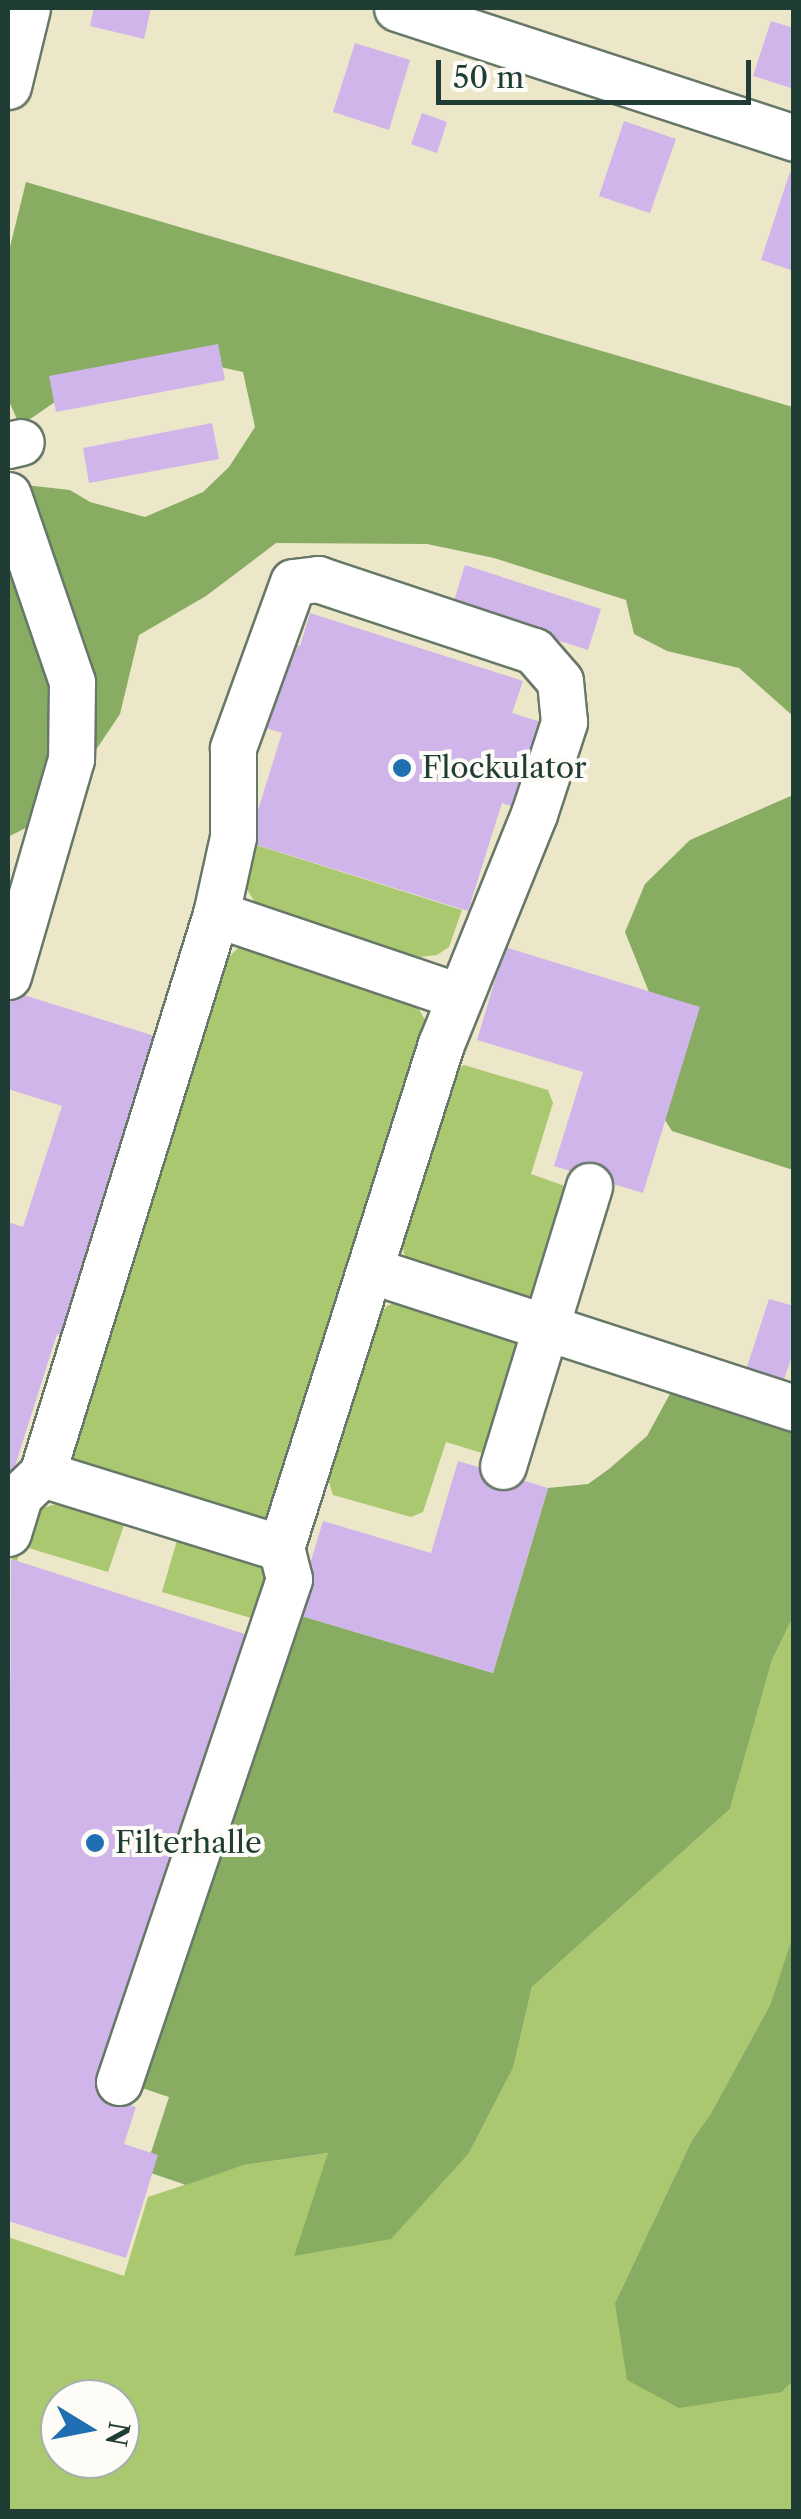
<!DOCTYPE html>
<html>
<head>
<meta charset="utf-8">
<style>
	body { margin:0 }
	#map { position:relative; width:801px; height:2519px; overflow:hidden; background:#ede7ca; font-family:"Libre Caslon Text",serif }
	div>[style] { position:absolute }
	.green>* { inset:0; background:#aac870 }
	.forest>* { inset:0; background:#87ac62 }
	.building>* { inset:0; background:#d0b5eb }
	.roads { filter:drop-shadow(2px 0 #677868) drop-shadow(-2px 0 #677868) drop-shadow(0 2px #677868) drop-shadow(0 -2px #677868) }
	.minor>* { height:45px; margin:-22.5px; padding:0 22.5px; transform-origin:22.5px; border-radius:22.5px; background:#fff }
	.dots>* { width:28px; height:28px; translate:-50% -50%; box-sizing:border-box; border:5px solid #fdfcf7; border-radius:50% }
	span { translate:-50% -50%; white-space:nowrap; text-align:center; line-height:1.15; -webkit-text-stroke:8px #fdfcf7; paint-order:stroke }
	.poi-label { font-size:30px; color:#1f3d34 }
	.left { translate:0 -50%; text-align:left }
	.frame { position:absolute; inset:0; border:10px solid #1f3d34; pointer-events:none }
	.north { position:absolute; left:40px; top:2379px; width:100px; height:100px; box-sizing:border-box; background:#fdfcf7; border:2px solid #a4b0a9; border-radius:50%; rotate:100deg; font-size:28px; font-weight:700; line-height:40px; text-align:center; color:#1f3d34 }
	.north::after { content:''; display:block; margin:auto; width:35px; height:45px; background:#1f6fb2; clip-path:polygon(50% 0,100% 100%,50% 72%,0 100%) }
	.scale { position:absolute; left:436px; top:60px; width:315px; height:45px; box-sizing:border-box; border:5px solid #1f3d34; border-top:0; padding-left:12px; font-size:30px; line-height:35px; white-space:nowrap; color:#1f3d34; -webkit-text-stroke:8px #fdfcf7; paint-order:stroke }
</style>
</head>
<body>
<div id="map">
	<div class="green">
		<div style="clip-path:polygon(256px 845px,462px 910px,449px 947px,437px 955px,420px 957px,258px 907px,244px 885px)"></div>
		<div style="clip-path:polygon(256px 947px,411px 996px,427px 1023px,276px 1511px,264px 1520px,73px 1463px,70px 1453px,223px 963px,238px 948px)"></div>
		<div style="clip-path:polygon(464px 1065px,548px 1090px,553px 1103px,531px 1174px,565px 1186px,570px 1196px,540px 1296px,529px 1302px,413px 1265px,404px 1254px,402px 1236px,453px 1073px)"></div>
		<div style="clip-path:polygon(399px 1301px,521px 1337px,493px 1445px,482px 1453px,446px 1442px,423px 1512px,411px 1517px,333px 1495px,327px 1476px,375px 1321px,387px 1306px)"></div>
		<div style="clip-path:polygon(59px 1503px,83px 1505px,125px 1522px,108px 1572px,22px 1546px,17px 1561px,11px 1559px,23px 1525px,36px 1510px)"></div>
		<div style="clip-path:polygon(177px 1540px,269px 1568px,248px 1635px,251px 1618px,162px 1592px)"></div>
		<div style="clip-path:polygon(evenodd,793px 1617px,793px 1935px,770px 2005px,710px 2115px,692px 2140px,615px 2303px,782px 2392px,793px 2381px,793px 2511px,8px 2512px,8px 2237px,124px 2276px,148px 2197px,244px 2165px,329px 2153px,295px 2255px,433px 2190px,469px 2153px,513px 2068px,532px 1987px,730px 1809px,772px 1660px,793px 1617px,60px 2399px,120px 2399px,120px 2459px,60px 2459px,60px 2399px)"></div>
	</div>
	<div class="forest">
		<div style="clip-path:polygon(26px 182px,793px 407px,793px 716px,739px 668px,667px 651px,634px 634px,626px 600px,494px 558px,427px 544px,276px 543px,206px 596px,139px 635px,120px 714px,53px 814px,8px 837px,8px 483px,70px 490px,90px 502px,145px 517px,203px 492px,229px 467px,255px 427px,243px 372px,179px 358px,84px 382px,20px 426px,8px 399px,8px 255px)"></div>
		<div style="clip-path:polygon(793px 795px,793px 1170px,672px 1131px,665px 1120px,649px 992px,625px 932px,645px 884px,690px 840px)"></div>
		<div style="clip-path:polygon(671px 1392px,793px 1431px,793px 1617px,772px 1660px,730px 1809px,532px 1987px,513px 2068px,469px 2153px,391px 2239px,294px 2256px,328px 2153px,244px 2165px,186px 2185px,145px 2171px,169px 2097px,133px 2085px,295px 1614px,493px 1673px,548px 1488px,588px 1484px,609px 1469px,647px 1436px)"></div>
		<div style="clip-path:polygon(793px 1935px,793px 2381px,782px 2392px,679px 2408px,627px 2380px,615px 2303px,692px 2140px,710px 2115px,770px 2005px)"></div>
	</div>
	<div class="building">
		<div style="clip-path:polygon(94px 8px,151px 8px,144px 39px,90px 26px)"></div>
		<div style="clip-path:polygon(771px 21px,794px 28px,794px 89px,753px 76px)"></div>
		<div style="clip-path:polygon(355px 43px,410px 60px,389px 130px,333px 112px)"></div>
		<div style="clip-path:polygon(422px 113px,447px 122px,437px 153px,411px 144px)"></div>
		<div style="clip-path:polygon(624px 121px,676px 139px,650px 213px,599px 196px)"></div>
		<div style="clip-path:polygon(790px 172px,794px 173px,794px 271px,761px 260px)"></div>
		<div style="clip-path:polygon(218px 344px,225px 380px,56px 412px,49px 376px)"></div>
		<div style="clip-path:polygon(212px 423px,219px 459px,89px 483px,83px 448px)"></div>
		<div style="clip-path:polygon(465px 565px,601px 609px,588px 650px,452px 607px)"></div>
		<div style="clip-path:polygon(310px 613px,523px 681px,512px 713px,547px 724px,520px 809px,502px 803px,468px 911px,248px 842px,282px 733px,266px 728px,292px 643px,300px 646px)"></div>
		<div style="clip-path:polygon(505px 947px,700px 1007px,643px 1193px,554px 1166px,583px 1072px,477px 1040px)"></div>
		<div style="clip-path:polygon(8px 990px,164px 1039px,69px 1338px,57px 1334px,8px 1488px,8px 1222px,23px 1227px,62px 1106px,8px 1089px)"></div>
		<div style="clip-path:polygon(769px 1299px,794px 1306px,794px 1350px,782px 1385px,745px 1373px)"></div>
		<div style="clip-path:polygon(458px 1461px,548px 1488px,493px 1673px,295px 1614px,323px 1521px,431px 1553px)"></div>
		<div style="clip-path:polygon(11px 1559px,248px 1635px,102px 2096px,136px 2107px,124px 2144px,158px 2155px,126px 2258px,8px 2221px)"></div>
	</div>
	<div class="roads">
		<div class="minor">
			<div style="left:397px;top:8px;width:418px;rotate:18.1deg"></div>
			<div style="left:8px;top:86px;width:80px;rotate:-76.3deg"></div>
			<div style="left:8px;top:445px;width:13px;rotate:-13deg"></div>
			<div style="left:8px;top:495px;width:198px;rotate:71.1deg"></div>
			<div style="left:72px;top:682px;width:77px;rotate:90.7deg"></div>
			<div style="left:71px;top:759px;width:226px;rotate:106.2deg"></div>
			<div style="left:370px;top:1270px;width:446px;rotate:18deg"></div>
			<div style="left:503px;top:1466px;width:293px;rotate:-72.9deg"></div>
			<div style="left:8px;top:1533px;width:39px;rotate:-73deg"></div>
			<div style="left:19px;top:1496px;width:32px;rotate:-44deg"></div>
			<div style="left:281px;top:1548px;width:250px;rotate:-162.8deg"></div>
			<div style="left:42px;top:1474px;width:586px;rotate:-72.74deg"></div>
			<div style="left:216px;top:914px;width:256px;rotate:18.7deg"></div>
			<div style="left:119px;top:2082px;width:531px;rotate:-71.33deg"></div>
			<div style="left:289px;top:1579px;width:32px;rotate:-104deg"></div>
			<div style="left:281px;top:1548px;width:529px;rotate:-72.39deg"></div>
			<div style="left:441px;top:1044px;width:248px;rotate:-68deg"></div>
			<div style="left:534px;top:814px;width:97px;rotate:-71.9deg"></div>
			<div style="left:564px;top:722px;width:41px;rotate:-95.6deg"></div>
			<div style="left:560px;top:681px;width:40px;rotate:-131deg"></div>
			<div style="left:534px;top:651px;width:228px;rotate:-161.6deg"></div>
			<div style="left:318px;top:579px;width:25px;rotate:173deg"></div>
			<div style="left:293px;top:582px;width:177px;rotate:109.9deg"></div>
			<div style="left:233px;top:748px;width:89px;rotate:90deg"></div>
			<div style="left:233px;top:837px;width:79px;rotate:102.4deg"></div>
		</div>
	</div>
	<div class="dots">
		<div style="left:402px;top:768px;background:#1f6fb2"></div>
		<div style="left:95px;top:1843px;background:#1f6fb2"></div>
	</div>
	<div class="poi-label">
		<span class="left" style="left:422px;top:768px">Flockulator</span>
		<span class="left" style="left:115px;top:1843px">Filterhalle</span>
	</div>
	<div class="frame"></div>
	<div class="north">N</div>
	<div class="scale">50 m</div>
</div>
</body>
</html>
